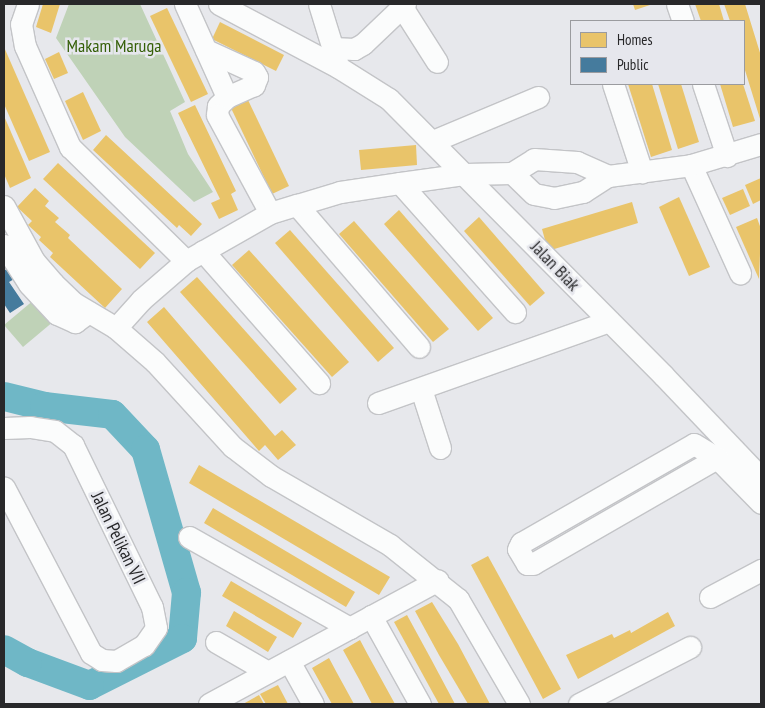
<!DOCTYPE html>
<html>
<head>
<meta charset="utf-8">
<style>
	body { margin:0 }
	#map { position:relative; width:765px; height:708px; overflow:hidden; background:#e7e8ec; font-family:"PT Sans Narrow",sans-serif }
	div>[style] { position:absolute }
	.green>* { inset:0; background:#bfd2b7 }
	.homes>* { inset:0; background:#e9c46a }
	.public>* { inset:0; background:#457b9d }
	.river>* { height:29px; margin:-14.5px; padding:0 14.5px; transform-origin:14.5px; border-radius:14.5px; background:#6fb7c6 }
	.roads { filter:drop-shadow(1px 0 #c3c4c7) drop-shadow(-1px 0 #c3c4c7) drop-shadow(0 1px #c3c4c7) drop-shadow(0 -1px #c3c4c7) }
	.minor>* { height:21px; margin:-10.5px; padding:0 10.5px; transform-origin:10.5px; border-radius:10.5px; background:#fbfcfc }
	span { translate:-50% -50%; white-space:nowrap; text-align:center; line-height:1.15; -webkit-text-stroke:5px #e6e7ed; paint-order:stroke }
	.park-label { font-size:18px; color:#345f07 }
	.street-label { font-size:18px; color:#28282a }
	.frame { position:absolute; inset:0; border:5px solid #28282a; pointer-events:none }
	.legend { position:absolute; left:570px; top:20px; width:175px; height:65px; box-sizing:border-box; background:#e6e7ed; border:1px solid #9a9b9f; margin:0; padding:6px 9px; list-style:none; font-size:15px; color:#28282a }
	.legend li { display:flex; align-items:center; gap:10px; height:25px }
	.legend b { width:25px; border:1px solid #9a9b9f }
</style>
</head>
<body>
<div id="map">
	<div class="green">
		<div style="clip-path:polygon(69px 4px,140px 4px,185px 102px,170px 111px,188px 154px,213px 192px,194px 202px,125px 137px,56px 38px)"></div>
		<div style="clip-path:polygon(35px 299px,54px 321px,23px 347px,4px 325px)"></div>
	</div>
	<div class="homes">
		<div style="clip-path:polygon(43px 4px,60px 4px,51px 33px,36px 27px)"></div>
		<div style="clip-path:polygon(633px 4px,653px 4px,635px 10px)"></div>
		<div style="clip-path:polygon(695px 4px,719px 4px,724px 21px,701px 21px)"></div>
		<div style="clip-path:polygon(724px 4px,745px 4px,761px 56px,761px 122px,744px 67px,744px 21px,730px 21px)"></div>
		<div style="clip-path:polygon(167px 8px,208px 94px,191px 102px,150px 16px)"></div>
		<div style="clip-path:polygon(220px 22px,284px 55px,276px 71px,212px 39px)"></div>
		<div style="clip-path:polygon(4px 47px,50px 152px,29px 161px,4px 104px)"></div>
		<div style="clip-path:polygon(59px 52px,68px 73px,54px 79px,45px 59px)"></div>
		<div style="clip-path:polygon(628px 84px,652px 84px,672px 150px,651px 157px)"></div>
		<div style="clip-path:polygon(658px 84px,681px 84px,699px 142px,678px 149px)"></div>
		<div style="clip-path:polygon(720px 84px,743px 84px,755px 121px,733px 127px)"></div>
		<div style="clip-path:polygon(83px 92px,101px 131px,83px 140px,65px 101px)"></div>
		<div style="clip-path:polygon(248px 100px,289px 186px,272px 194px,231px 108px)"></div>
		<div style="clip-path:polygon(195px 105px,236px 191px,231px 194px,238px 210px,219px 219px,211px 203px,220px 199px,178px 113px)"></div>
		<div style="clip-path:polygon(4px 116px,31px 178px,10px 188px,4px 174px)"></div>
		<div style="clip-path:polygon(106px 135px,202px 224px,191px 236px,179px 225px,177px 228px,93px 150px)"></div>
		<div style="clip-path:polygon(416px 145px,417px 165px,361px 170px,359px 150px)"></div>
		<div style="clip-path:polygon(58px 163px,155px 253px,140px 269px,43px 179px)"></div>
		<div style="clip-path:polygon(761px 178px,761px 200px,753px 204px,745px 185px)"></div>
		<div style="clip-path:polygon(35px 188px,49px 201px,45px 206px,59px 218px,55px 222px,70px 235px,68px 238px,122px 289px,105px 308px,50px 257px,53px 253px,39px 240px,41px 237px,28px 225px,32px 221px,17px 207px)"></div>
		<div style="clip-path:polygon(743px 189px,750px 206px,730px 215px,722px 198px)"></div>
		<div style="clip-path:polygon(679px 197px,710px 267px,689px 276px,659px 207px)"></div>
		<div style="clip-path:polygon(632px 202px,638px 223px,548px 251px,542px 229px)"></div>
		<div style="clip-path:polygon(399px 210px,493px 318px,478px 331px,384px 224px)"></div>
		<div style="clip-path:polygon(479px 217px,545px 293px,530px 306px,464px 231px)"></div>
		<div style="clip-path:polygon(757px 218px,761px 229px,759px 279px,736px 227px)"></div>
		<div style="clip-path:polygon(354px 221px,449px 329px,433px 342px,339px 234px)"></div>
		<div style="clip-path:polygon(290px 230px,394px 348px,378px 362px,275px 243px)"></div>
		<div style="clip-path:polygon(249px 250px,349px 362px,332px 377px,232px 265px)"></div>
		<div style="clip-path:polygon(197px 277px,297px 389px,280px 404px,180px 292px)"></div>
		<div style="clip-path:polygon(164px 307px,275px 436px,282px 430px,296px 445px,278px 460px,265px 445px,259px 451px,147px 322px)"></div>
		<div style="clip-path:polygon(199px 465px,390px 577px,379px 595px,189px 483px)"></div>
		<div style="clip-path:polygon(213px 508px,355px 592px,346px 607px,204px 523px)"></div>
		<div style="clip-path:polygon(488px 556px,561px 689px,543px 699px,471px 565px)"></div>
		<div style="clip-path:polygon(231px 581px,302px 623px,293px 638px,222px 596px)"></div>
		<div style="clip-path:polygon(432px 602px,458px 644px,490px 704px,468px 704px,439px 655px,415px 611px)"></div>
		<div style="clip-path:polygon(234px 611px,277px 637px,268px 652px,226px 626px)"></div>
		<div style="clip-path:polygon(668px 612px,675px 626px,578px 679px,566px 655px,612px 634px,614px 638px,630px 630px,631px 633px)"></div>
		<div style="clip-path:polygon(407px 615px,431px 659px,455px 704px,439px 704px,434px 695px,394px 622px)"></div>
		<div style="clip-path:polygon(360px 640px,368px 655px,395px 704px,372px 704px,359px 679px,343px 650px)"></div>
		<div style="clip-path:polygon(329px 658px,337px 673px,354px 704px,332px 704px,328px 697px,312px 668px)"></div>
		<div style="clip-path:polygon(278px 685px,288px 704px,266px 704px,260px 694px)"></div>
		<div style="clip-path:polygon(259px 695px,264px 704px,243px 704px)"></div>
	</div>
	<div class="public">
		<div style="clip-path:polygon(9px 267px,16px 278px,9px 282px,24px 304px,10px 313px,4px 304px,4px 271px)"></div>
	</div>
	<div class="river">
		<div style="left:4px;top:396px;width:41px;rotate:14deg"></div>
		<div style="left:44px;top:406px;width:68px;rotate:6.7deg"></div>
		<div style="left:112px;top:414px;width:48px;rotate:46.7deg"></div>
		<div style="left:145px;top:449px;width:149px;rotate:74deg"></div>
		<div style="left:186px;top:592px;width:46px;rotate:95deg"></div>
		<div style="left:182px;top:638px;width:104px;rotate:153.2deg"></div>
		<div style="left:89px;top:685px;width:66px;rotate:-159.6deg"></div>
		<div style="left:27px;top:662px;width:26px;rotate:-151deg"></div>
	</div>
	<div class="roads">
		<div class="minor">
			<div style="left:28px;top:4px;width:21px;rotate:109deg"></div>
			<div style="left:21px;top:24px;width:22px;rotate:80deg"></div>
			<div style="left:25px;top:46px;width:111px;rotate:66deg"></div>
			<div style="left:70px;top:147px;width:163px;rotate:44.5deg"></div>
			<div style="left:185px;top:4px;width:102px;rotate:65.7deg"></div>
			<div style="left:219px;top:4px;width:135px;rotate:27.9deg"></div>
			<div style="left:338px;top:67px;width:60px;rotate:32.1deg"></div>
			<div style="left:389px;top:99px;width:390px;rotate:45.2deg"></div>
			<div style="left:664px;top:376px;width:141px;rotate:46.4deg"></div>
			<div style="left:319px;top:4px;width:61px;rotate:72.8deg"></div>
			<div style="left:677px;top:4px;width:18px;rotate:71deg"></div>
			<div style="left:402px;top:7px;width:65px;rotate:57.5deg"></div>
			<div style="left:333px;top:48px;width:21px;rotate:3deg"></div>
			<div style="left:354px;top:49px;width:10px;rotate:-29deg"></div>
			<div style="left:363px;top:44px;width:58px;rotate:-43.6deg"></div>
			<div style="left:206px;top:50px;width:53px;rotate:24.6deg"></div>
			<div style="left:254px;top:72px;width:6px;rotate:59deg"></div>
			<div style="left:257px;top:77px;width:9px;rotate:111deg"></div>
			<div style="left:254px;top:85px;width:30px;rotate:156deg"></div>
			<div style="left:227px;top:97px;width:13px;rotate:135deg"></div>
			<div style="left:218px;top:106px;width:9px;rotate:96deg"></div>
			<div style="left:217px;top:115px;width:111px;rotate:61.6deg"></div>
			<div style="left:613px;top:84px;width:93px;rotate:71.8deg"></div>
			<div style="left:703px;top:84px;width:76px;rotate:71.6deg"></div>
			<div style="left:433px;top:141px;width:114px;rotate:-22.7deg"></div>
			<div style="left:691px;top:165px;width:119px;rotate:65.6deg"></div>
			<div style="left:512px;top:173px;width:30px;rotate:44deg"></div>
			<div style="left:534px;top:194px;width:20px;rotate:11deg"></div>
			<div style="left:554px;top:198px;width:30px;rotate:-12deg"></div>
			<div style="left:583px;top:192px;width:30px;rotate:-33deg"></div>
			<div style="left:608px;top:176px;width:84px;rotate:-7.5deg"></div>
			<div style="left:691px;top:165px;width:73px;rotate:-16.7deg"></div>
			<div style="left:400px;top:183px;width:173px;rotate:48.3deg"></div>
			<div style="left:297px;top:205px;width:187px;rotate:49.3deg"></div>
			<div style="left:4px;top:206px;width:63px;rotate:61.4deg"></div>
			<div style="left:34px;top:261px;width:29px;rotate:49deg"></div>
			<div style="left:53px;top:283px;width:29px;rotate:44deg"></div>
			<div style="left:74px;top:303px;width:49px;rotate:30.8deg"></div>
			<div style="left:116px;top:328px;width:52px;rotate:41.1deg"></div>
			<div style="left:155px;top:362px;width:115px;rotate:47.5deg"></div>
			<div style="left:233px;top:447px;width:48px;rotate:37.3deg"></div>
			<div style="left:271px;top:476px;width:138px;rotate:30.1deg"></div>
			<div style="left:390px;top:545px;width:87px;rotate:38.5deg"></div>
			<div style="left:458px;top:599px;width:121px;rotate:59.8deg"></div>
			<div style="left:4px;top:245px;width:46px;rotate:57.3deg"></div>
			<div style="left:29px;top:284px;width:41px;rotate:47deg"></div>
			<div style="left:57px;top:314px;width:20px;rotate:24deg"></div>
			<div style="left:75px;top:322px;width:17px;rotate:-36deg"></div>
			<div style="left:203px;top:251px;width:176px;rotate:48.7deg"></div>
			<div style="left:116px;top:328px;width:38px;rotate:-48deg"></div>
			<div style="left:141px;top:300px;width:60px;rotate:-40.9deg"></div>
			<div style="left:186px;top:261px;width:97px;rotate:-29.7deg"></div>
			<div style="left:270px;top:213px;width:28px;rotate:-17deg"></div>
			<div style="left:297px;top:205px;width:45px;rotate:-16.8deg"></div>
			<div style="left:340px;top:192px;width:61px;rotate:-8.5deg"></div>
			<div style="left:400px;top:183px;width:66px;rotate:-7.9deg"></div>
			<div style="left:465px;top:174px;width:47px;rotate:-1.2deg"></div>
			<div style="left:512px;top:173px;width:26px;rotate:-32deg"></div>
			<div style="left:534px;top:159px;width:43px;rotate:4deg"></div>
			<div style="left:577px;top:162px;width:34px;rotate:24deg"></div>
			<div style="left:421px;top:389px;width:62px;rotate:72.1deg"></div>
			<div style="left:378px;top:403px;width:245px;rotate:-19.5deg"></div>
			<div style="left:4px;top:428px;width:26px;rotate:-2deg"></div>
			<div style="left:30px;top:427px;width:25px;rotate:9deg"></div>
			<div style="left:55px;top:431px;width:23px;rotate:38deg"></div>
			<div style="left:73px;top:445px;width:180px;rotate:64deg"></div>
			<div style="left:152px;top:607px;width:21px;rotate:79deg"></div>
			<div style="left:156px;top:628px;width:21px;rotate:125deg"></div>
			<div style="left:144px;top:645px;width:32px;rotate:150deg"></div>
			<div style="left:116px;top:661px;width:14px;rotate:-176deg"></div>
			<div style="left:102px;top:660px;width:13px;rotate:-148deg"></div>
			<div style="left:91px;top:653px;width:187px;rotate:-117.7deg"></div>
			<div style="left:717px;top:458px;width:212px;rotate:150.1deg"></div>
			<div style="left:533px;top:564px;width:6px;rotate:180deg"></div>
			<div style="left:527px;top:564px;width:17px;rotate:-121deg"></div>
			<div style="left:518px;top:549px;width:7px;rotate:-63deg"></div>
			<div style="left:521px;top:543px;width:199px;rotate:-29.8deg"></div>
			<div style="left:694px;top:444px;width:27px;rotate:31deg"></div>
			<div style="left:717px;top:458px;width:63px;rotate:45.6deg"></div>
			<div style="left:189px;top:537px;width:185px;rotate:29.5deg"></div>
			<div style="left:710px;top:597px;width:58px;rotate:-27.9deg"></div>
			<div style="left:371px;top:616px;width:101px;rotate:60.9deg"></div>
			<div style="left:216px;top:642px;width:60px;rotate:30deg"></div>
			<div style="left:289px;top:661px;width:49px;rotate:60.8deg"></div>
			<div style="left:209px;top:704px;width:260px;rotate:-28.4deg"></div>
			<div style="left:579px;top:704px;width:125px;rotate:-27.2deg"></div>
		</div>
	</div>
	<div class="park-label">
		<span style="left:114px;top:46px">Makam Maruga</span>
	</div>
	<div class="street-label">
		<span style="left:555px;top:266px;rotate:46deg">Jalan Biak</span>
		<span style="left:118px;top:538px;rotate:64deg">Jalan Pelikan VII</span>
	</div>
	<div class="frame"></div>
	<ul class="legend">
	<li><b style="height:14px;background:#e9c46a"></b>Homes</li>
	<li><b style="height:14px;background:#457b9d"></b>Public</li>
	</ul>
</div>
</body>
</html>
